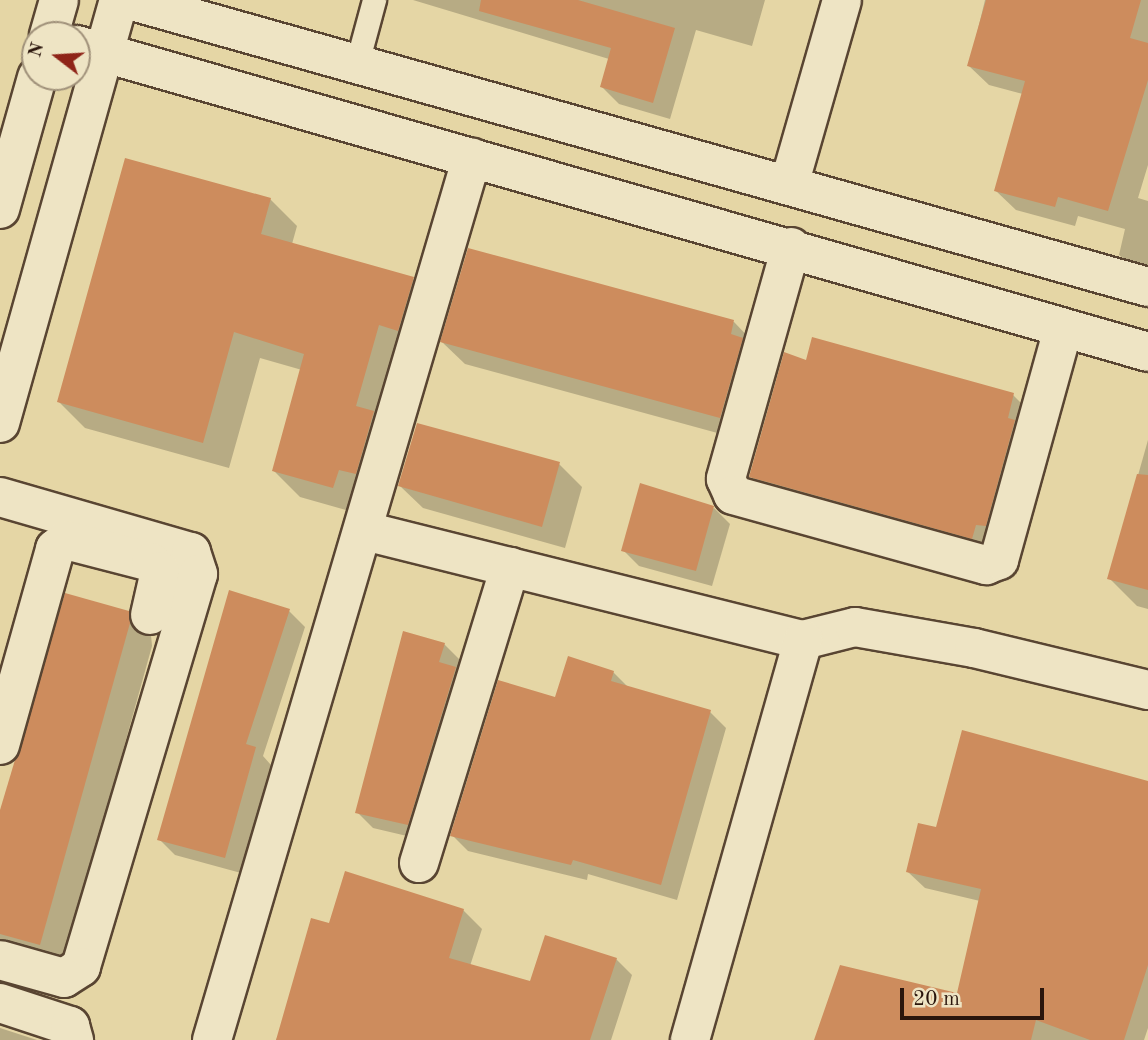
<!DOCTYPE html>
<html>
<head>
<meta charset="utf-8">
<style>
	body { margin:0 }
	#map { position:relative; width:1148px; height:1040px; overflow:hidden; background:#e5d6a5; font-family:"Old Standard TT",serif }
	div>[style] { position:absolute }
	.shadow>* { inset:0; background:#0003 }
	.building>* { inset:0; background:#cd8c5d }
	.roads { filter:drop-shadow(2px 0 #594532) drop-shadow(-2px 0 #594532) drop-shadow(0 2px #594532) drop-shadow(0 -2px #594532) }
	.service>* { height:23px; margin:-11.5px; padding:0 11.5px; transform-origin:11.5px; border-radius:11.5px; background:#eee4c4 }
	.minor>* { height:38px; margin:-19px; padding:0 19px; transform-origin:19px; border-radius:19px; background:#eee4c4 }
	.tertiary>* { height:38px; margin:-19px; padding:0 19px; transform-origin:19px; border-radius:19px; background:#eee4c4 }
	span { translate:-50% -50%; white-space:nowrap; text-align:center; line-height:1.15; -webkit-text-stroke:6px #eee4c4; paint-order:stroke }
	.north { position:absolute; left:21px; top:21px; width:70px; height:70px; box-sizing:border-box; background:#eee4c4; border:2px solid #a0917a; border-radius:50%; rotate:287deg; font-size:19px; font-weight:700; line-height:28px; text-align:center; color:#2a150c }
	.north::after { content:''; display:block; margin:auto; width:24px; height:32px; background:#8f2418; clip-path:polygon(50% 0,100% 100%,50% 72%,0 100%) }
	.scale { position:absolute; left:900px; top:988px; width:144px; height:32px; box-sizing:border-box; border:4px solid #2a150c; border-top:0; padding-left:9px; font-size:21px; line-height:24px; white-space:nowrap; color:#2a150c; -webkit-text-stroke:5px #eee4c4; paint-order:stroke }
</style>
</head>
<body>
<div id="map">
	<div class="shadow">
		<div style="clip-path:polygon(413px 0,765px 0,752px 46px,696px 30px,670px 119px,619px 104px,602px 87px,609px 59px)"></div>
		<div style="clip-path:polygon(985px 0,1148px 0,1148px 165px,1138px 198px,1148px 201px,1148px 278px,1119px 255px,1125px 229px,1078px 216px,1075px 226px,1016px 210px,996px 191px,1023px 94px,989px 85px,969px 66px)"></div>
		<div style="clip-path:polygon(270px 199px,297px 226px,292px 244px,413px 279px,439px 305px,360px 514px,300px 497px,274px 471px,302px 370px,260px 358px,229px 468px,85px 428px,59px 402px)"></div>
		<div style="clip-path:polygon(734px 322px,756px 345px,743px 440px,465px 364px,442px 342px)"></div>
		<div style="clip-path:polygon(807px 362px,1013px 395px,1041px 423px,1013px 554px,779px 504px,751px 476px)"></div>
		<div style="clip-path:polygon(1148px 440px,1148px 609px,1137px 606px,1109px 578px)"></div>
		<div style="clip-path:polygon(559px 464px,582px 487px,565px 548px,423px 508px,400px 486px)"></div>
		<div style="clip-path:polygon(714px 508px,730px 524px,712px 586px,639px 566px,623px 550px)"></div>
		<div style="clip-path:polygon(289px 611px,305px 627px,263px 756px,271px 765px,241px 873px,175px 855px,159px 839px)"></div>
		<div style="clip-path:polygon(128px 612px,151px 635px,152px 646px,63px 967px,0 950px,0 822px)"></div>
		<div style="clip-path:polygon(444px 644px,460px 660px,457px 670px,471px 685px,424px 840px,373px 828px,357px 812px)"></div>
		<div style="clip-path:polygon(613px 672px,629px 688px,710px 712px,726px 728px,677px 900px,588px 874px,587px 880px,468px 851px,452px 835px,556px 700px)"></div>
		<div style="clip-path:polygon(1148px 782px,1148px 1028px,1144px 1040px,816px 1040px,958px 995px,980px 901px,925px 888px,908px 872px,937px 829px)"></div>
		<div style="clip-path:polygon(463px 910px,482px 929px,470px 966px,526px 982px,616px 959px,632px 975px,611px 1040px,276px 1040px,330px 925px)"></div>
		<div style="clip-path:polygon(0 1028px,37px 1040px,0 1040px)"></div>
	</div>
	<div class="building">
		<div style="clip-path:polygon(481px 0,578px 0,675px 28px,653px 103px,600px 87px,611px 48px,479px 11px)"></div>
		<div style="clip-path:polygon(986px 0,1141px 0,1130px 38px,1148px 43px,1148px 80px,1108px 211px,1058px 197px,1055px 207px,994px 191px,1025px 81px,967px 66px)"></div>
		<div style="clip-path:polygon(125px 158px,271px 198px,261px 234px,414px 277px,398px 331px,379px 325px,356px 406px,374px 411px,356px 474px,339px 470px,333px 488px,272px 471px,304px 354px,234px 332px,203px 443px,57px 402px)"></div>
		<div style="clip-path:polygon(468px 248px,734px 320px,731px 334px,743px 338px,720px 418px,440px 342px)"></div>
		<div style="clip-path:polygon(812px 337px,1014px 393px,1008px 418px,1015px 420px,986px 526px,976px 525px,972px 539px,749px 477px,784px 352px,806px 360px)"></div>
		<div style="clip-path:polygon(417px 423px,560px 462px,542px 527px,398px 486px)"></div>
		<div style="clip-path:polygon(1137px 474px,1148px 475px,1148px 590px,1107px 579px)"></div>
		<div style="clip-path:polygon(640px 483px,714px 506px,696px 571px,621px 551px)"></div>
		<div style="clip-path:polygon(229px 590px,290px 609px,246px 744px,256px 747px,225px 858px,157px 840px)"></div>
		<div style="clip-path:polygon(65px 593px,129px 611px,130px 623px,40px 945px,0 934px,0 810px)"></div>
		<div style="clip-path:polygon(403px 631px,445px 643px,439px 662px,456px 667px,408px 825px,355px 813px)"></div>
		<div style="clip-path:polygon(568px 656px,614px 671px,611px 681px,711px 710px,661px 885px,573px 860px,571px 865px,450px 836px,498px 680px,555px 697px)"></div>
		<div style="clip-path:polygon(962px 730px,1148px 781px,1148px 965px,1124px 1040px,1090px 1040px,1036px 1020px,1031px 1040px,814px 1040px,840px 965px,957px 993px,981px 889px,906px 872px,918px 823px,936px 827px)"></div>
		<div style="clip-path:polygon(345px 871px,464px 909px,449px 958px,530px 981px,545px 935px,617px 958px,590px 1040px,276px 1040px,311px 918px,329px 923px)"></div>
	</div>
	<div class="roads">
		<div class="service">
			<div style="left:357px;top:63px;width:65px;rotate:-74.9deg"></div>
		</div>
		<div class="minor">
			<div style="left:789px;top:185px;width:192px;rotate:-74deg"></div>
			<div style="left:791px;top:247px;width:241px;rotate:105.7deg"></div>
			<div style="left:726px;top:479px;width:17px;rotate:66deg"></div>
			<div style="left:733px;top:495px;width:263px;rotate:15.5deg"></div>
			<div style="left:986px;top:565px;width:14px;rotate:-21deg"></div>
			<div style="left:999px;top:560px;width:240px;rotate:-74.5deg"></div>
			<div style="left:0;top:497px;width:199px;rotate:16.1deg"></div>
			<div style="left:191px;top:552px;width:23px;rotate:72deg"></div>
			<div style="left:198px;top:574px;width:410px;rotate:106.6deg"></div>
			<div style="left:81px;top:967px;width:20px;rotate:147deg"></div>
			<div style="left:64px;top:978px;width:66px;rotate:-164.3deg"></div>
			<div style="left:365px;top:531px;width:451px;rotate:14deg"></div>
			<div style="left:803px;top:640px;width:54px;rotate:-14deg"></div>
			<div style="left:855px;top:627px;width:121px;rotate:10deg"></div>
			<div style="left:974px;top:648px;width:179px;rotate:13.6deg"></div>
			<div style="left:0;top:745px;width:204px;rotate:-74.3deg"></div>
			<div style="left:55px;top:549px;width:14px;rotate:-39deg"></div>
			<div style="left:66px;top:540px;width:88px;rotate:14.5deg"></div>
			<div style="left:151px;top:562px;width:13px;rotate:45deg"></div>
			<div style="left:160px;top:571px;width:45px;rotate:102.8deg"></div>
			<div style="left:419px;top:863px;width:310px;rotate:-72.9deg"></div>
			<div style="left:0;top:1003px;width:74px;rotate:18.2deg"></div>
			<div style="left:70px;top:1026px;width:15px;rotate:74deg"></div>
			<div style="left:212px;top:1040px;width:920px;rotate:-73.59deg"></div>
			<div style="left:690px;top:1040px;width:416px;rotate:-74.2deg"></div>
		</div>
		<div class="tertiary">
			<div style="left:129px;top:0;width:1059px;rotate:15.73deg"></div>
			<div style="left:49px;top:35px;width:36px;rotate:-74deg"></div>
			<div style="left:77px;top:45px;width:1114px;rotate:15.99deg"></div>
			<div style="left:0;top:209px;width:137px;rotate:-74.3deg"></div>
			<div style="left:0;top:423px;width:439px;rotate:-74.3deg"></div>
		</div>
	</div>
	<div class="north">N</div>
	<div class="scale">20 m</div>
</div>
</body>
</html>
